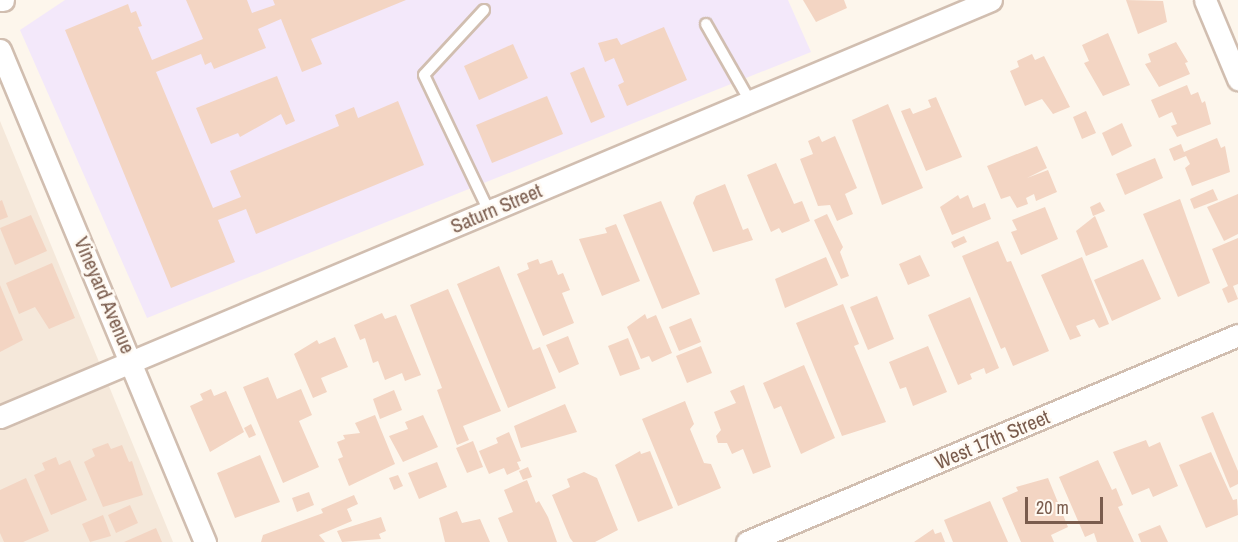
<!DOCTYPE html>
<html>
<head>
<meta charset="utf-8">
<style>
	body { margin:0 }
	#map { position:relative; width:1238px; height:542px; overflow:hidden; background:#fdf6ec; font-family:"Archivo Narrow",sans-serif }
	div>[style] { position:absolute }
	.residential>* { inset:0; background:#f5e8da }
	.education>* { inset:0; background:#f3e8fa }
	.building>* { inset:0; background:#f3d5c3 }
	.roads { filter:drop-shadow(2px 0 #d1beb0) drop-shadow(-2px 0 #d1beb0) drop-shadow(0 2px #d1beb0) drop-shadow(0 -2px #d1beb0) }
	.lane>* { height:10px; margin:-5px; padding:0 5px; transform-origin:5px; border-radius:5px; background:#fff }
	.street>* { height:21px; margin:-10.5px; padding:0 10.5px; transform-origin:10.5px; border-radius:10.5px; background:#fff }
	span { translate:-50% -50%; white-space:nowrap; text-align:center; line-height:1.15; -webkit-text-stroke:5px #fffaf3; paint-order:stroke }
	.street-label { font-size:20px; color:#7a5c4d }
	.scale { position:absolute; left:1025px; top:497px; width:78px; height:27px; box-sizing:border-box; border:3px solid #7a5c4d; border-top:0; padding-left:8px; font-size:18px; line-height:21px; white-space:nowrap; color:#7a5c4d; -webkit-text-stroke:4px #fffaf3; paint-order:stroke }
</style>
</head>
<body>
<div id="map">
	<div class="residential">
		<div style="clip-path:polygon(0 121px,173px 542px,0 542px)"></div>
	</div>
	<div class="education">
		<div style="clip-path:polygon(65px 0,788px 0,811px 52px,147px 318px,20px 30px)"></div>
	</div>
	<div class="building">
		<div style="clip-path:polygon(186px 0,247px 0,252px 13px,275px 5px,273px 0,406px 0,311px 39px,322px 64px,302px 72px,281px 19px,258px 29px,266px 48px,214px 69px,211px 62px,205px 65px,201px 54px,156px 72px,213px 208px,241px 197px,230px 171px,339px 126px,335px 115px,354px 107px,358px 118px,398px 101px,424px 165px,256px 234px,246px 209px,218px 220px,235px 262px,171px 288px,65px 30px,128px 4px,131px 13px,136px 11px,142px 26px,138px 27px,152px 60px,203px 39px)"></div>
		<div style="clip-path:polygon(803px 0,844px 0,847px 8px,816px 22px)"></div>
		<div style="clip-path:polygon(1126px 0,1163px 1px,1167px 22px,1138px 34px)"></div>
		<div style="clip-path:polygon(664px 27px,687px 80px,627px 106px,618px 85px,624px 82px,614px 58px,605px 62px,598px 43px,617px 38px,621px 45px)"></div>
		<div style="clip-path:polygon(1108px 33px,1130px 85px,1103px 96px,1084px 63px,1089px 61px,1082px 45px)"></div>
		<div style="clip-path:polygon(1176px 42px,1188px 62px,1185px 63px,1190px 74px,1159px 87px,1145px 64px,1151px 62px,1148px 54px)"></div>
		<div style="clip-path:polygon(513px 44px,528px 78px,479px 100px,464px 66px)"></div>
		<div style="clip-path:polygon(1032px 54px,1035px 60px,1044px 56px,1070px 107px,1053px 114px,1042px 99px,1025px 106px,1010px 71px,1019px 67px,1017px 61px)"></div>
		<div style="clip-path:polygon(584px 67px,605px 117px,591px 123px,570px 73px)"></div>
		<div style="clip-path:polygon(277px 76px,295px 121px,286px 125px,281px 114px,240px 137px,238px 133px,211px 144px,196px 108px)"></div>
		<div style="clip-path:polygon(1187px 85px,1191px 95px,1198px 92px,1202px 103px,1205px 101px,1211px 124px,1177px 137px,1171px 126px,1177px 124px,1172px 112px,1159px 118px,1151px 100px)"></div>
		<div style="clip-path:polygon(547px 96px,563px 134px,492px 163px,476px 125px)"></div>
		<div style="clip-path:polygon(936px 97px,962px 157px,926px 171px,901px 111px,910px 108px,913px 114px,931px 107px,928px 100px)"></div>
		<div style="clip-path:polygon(888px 104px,923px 188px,882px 205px,852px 120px)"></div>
		<div style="clip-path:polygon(1086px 111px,1096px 133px,1082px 139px,1073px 117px)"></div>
		<div style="clip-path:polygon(1122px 123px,1132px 146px,1112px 156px,1102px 133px)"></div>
		<div style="clip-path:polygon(819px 136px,822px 142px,835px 136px,857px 188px,845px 194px,853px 214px,837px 221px,830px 205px,818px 206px,800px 159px,813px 154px,808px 141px)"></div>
		<div style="clip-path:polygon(1217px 138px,1221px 148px,1225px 146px,1230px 172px,1192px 186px,1185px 168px,1190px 164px,1186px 156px,1174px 161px,1169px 149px,1181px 144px,1184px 152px)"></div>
		<div style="clip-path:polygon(1037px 146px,1047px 168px,1027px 178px,1048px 170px,1057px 192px,1036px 201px,1034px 194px,1026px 198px,1028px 204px,1017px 208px,1010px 196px,1001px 199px,987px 166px)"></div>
		<div style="clip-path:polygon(1155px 158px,1163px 178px,1125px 195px,1116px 174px)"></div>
		<div style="clip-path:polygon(776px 163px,794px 204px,802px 201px,810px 221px,782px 233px,779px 228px,771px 232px,747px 175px)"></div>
		<div style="clip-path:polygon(725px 184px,743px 230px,748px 228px,753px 240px,713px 252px,693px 203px,696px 196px)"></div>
		<div style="clip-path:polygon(1213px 189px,1218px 200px,1194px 209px,1190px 199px)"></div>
		<div style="clip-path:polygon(1238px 194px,1238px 234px,1224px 241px,1207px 207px)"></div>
		<div style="clip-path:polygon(958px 195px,960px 199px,968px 195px,973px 208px,985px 203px,991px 219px,952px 235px,940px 207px)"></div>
		<div style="clip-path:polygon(1180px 199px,1210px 283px,1178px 297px,1143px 214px)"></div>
		<div style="clip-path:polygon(2px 200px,8px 217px,0 220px,0 201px)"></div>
		<div style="clip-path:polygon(661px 201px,700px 294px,662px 309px,623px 215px)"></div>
		<div style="clip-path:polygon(1100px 202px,1105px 211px,1093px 216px,1090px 207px)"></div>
		<div style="clip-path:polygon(1045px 207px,1058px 239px,1021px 255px,1011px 232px,1017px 230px,1012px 220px)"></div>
		<div style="clip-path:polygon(827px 214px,843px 247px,840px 252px,849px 276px,841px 279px,814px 220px)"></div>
		<div style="clip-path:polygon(31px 215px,47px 251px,15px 265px,0 228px)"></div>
		<div style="clip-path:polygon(1095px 216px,1108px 247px,1086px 256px,1076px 231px)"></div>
		<div style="clip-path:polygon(616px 224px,640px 281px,602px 296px,579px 239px,607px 233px,605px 228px)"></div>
		<div style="clip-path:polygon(964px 236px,967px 242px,954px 248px,951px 242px)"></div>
		<div style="clip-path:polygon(1238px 238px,1238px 284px,1233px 286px,1238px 299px,1228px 303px,1222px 289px,1228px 286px,1212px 249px)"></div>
		<div style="clip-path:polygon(998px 241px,1007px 262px,1011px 261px,1049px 351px,1013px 366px,1005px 347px,1001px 349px,962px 256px)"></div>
		<div style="clip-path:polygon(920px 255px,930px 276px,908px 285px,899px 264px)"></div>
		<div style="clip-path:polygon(826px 257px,838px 285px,785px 308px,775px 279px)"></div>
		<div style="clip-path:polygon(1082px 257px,1109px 324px,1099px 328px,1094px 319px,1076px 326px,1081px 336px,1070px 340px,1041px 275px)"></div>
		<div style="clip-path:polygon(538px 259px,540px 264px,552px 260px,558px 275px,563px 273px,570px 290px,562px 293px,574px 323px,543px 336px,517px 274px,529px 269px,527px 263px)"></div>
		<div style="clip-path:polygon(1143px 259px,1161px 299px,1112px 321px,1094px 280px)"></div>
		<div style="clip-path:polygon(52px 263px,75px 318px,49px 329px,35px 307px,19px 314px,6px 283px)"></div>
		<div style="clip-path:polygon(499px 266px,533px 350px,540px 347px,556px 388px,508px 408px,457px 284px)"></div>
		<div style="clip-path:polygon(0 285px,23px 340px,0 352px)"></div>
		<div style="clip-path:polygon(448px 289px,501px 411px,463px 426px,469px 440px,457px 445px,437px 390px,442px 388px,410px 305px)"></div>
		<div style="clip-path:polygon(877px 296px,894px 339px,868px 350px,850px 307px)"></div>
		<div style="clip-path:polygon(970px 297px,999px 368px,986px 374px,984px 368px,970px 374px,972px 379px,958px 385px,928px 315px)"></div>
		<div style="clip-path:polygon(843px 304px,859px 344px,854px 346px,886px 422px,842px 436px,796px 323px)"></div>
		<div style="clip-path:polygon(382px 313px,385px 319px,396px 315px,421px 375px,405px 381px,402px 373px,385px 380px,378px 361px,373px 363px,365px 338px,360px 340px,354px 325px)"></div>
		<div style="clip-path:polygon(645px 314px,647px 319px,656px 315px,672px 353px,652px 362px,649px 356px,641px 359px,627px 327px)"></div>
		<div style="clip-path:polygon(691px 318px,701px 342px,679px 351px,669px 327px)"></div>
		<div style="clip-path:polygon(568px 336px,579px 364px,559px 373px,546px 345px)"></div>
		<div style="clip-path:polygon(335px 337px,348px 367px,321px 378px,327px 392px,313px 398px,294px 354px,317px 340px,319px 344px)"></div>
		<div style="clip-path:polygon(628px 338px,640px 369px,620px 376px,608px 346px)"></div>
		<div style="clip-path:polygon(701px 346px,712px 373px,687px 383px,676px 356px)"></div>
		<div style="clip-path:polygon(928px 346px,947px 392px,913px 406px,906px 387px,900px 389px,889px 362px)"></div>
		<div style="clip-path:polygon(804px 365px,835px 438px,801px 454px,781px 406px,774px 409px,763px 383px)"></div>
		<div style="clip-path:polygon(268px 377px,277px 399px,301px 389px,312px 415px,299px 421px,319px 467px,283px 483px,243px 387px)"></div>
		<div style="clip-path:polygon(744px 385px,771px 467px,753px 474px,743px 449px,732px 454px,727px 443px,718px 443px,716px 436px,721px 430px,714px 412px,736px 403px,730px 391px)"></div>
		<div style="clip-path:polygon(211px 389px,214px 396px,226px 391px,244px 432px,210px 452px,190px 406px,203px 400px,200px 394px)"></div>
		<div style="clip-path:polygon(394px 390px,402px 410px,380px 419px,373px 399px)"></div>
		<div style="clip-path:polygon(685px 401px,694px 424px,690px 429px,704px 463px,711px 464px,721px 488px,678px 506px,642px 419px)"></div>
		<div style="clip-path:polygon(565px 404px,577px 432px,521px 448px,514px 426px)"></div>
		<div style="clip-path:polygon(1213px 412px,1238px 471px,1238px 484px,1230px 488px,1201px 417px)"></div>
		<div style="clip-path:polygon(375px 415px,395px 464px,349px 486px,338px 459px,343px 457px,337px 442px,345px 439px,343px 435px,360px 433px,355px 423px)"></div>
		<div style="clip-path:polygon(423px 415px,438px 447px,403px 462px,389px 436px,408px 429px,405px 422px)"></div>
		<div style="clip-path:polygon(251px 424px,256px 435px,249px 438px,244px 428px)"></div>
		<div style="clip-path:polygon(509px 432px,521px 461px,517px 462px,520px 469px,507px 475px,504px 468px,489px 474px,479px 451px,498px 443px,496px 438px)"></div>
		<div style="clip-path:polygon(1146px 440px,1149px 447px,1160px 442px,1178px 486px,1153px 497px,1149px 488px,1132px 495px,1113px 452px)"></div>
		<div style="clip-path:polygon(473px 441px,483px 467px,467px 473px,456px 448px)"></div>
		<div style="clip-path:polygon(108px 443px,111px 449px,122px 445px,129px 462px,132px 461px,143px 495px,103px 507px,84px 462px,95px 456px,92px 449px)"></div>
		<div style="clip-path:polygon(640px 451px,641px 454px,650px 451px,673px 508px,638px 522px,615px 465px)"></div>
		<div style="clip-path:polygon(1211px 452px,1233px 500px,1237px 499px,1238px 515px,1206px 528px,1179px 465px)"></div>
		<div style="clip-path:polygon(260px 455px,280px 502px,235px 518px,217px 473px)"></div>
		<div style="clip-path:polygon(56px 457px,59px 465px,70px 460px,87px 500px,51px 515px,34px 475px,45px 470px,42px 463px)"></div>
		<div style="clip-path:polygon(1098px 460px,1112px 490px,1116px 488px,1123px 505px,1118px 507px,1134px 542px,1097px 542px,1094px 533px,1085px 537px,1059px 477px)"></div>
		<div style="clip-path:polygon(437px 462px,447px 487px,419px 499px,408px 473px)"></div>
		<div style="clip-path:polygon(528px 467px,532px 477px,523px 480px,519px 471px)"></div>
		<div style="clip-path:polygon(584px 472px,597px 478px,618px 530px,595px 542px,573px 542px,570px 538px,552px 495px,570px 487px,567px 479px)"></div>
		<div style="clip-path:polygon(398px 475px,403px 486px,394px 490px,389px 478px)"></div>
		<div style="clip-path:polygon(26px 478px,49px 531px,23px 542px,4px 542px,0 533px,0 490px)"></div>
		<div style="clip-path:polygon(1048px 478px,1068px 527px,1051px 535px,1054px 542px,1021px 542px,1002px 498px,1018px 491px,1016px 487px)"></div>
		<div style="clip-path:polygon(527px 480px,536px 503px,539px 501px,548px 517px,557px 542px,508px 542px,498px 518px,513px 512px,504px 490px)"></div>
		<div style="clip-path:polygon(309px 492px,314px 505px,297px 512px,292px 498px)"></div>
		<div style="clip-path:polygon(354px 495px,358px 504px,347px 509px,352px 521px,319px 535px,325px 542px,261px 542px,263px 535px,323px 513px,321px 509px)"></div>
		<div style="clip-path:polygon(990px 501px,1008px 542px,953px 542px,944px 520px)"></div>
		<div style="clip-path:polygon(130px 505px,138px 523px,116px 533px,108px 515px)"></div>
		<div style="clip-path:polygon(457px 511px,462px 523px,480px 519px,490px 542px,445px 542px,439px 518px)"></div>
		<div style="clip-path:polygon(103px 515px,111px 536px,90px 542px,82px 524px)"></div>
		<div style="clip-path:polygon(381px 517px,386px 531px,379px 534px,381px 539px,342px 542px,337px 531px)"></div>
		<div style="clip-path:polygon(1160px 525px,1168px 542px,1141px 542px,1138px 534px)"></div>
		<div style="clip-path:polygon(156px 528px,162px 542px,124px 542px)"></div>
		<div style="clip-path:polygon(933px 529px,935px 534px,941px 532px,945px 542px,914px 542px)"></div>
	</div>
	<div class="roads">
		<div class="lane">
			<div style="left:484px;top:10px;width:88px;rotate:132.7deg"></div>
			<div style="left:424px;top:75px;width:151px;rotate:64.5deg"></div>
			<div style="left:706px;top:24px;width:89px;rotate:60.3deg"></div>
		</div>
		<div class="street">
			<div style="left:0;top:0;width:3px"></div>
			<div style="left:1205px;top:0;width:86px;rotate:67.3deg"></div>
			<div style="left:0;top:50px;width:533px;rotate:67.38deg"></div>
			<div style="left:0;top:417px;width:1075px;rotate:-22.82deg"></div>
			<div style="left:747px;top:542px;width:533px;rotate:-22.86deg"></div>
		</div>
	</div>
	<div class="street-label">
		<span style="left:496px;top:208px;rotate:-23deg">Saturn Street</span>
		<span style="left:105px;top:295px;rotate:67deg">Vineyard Avenue</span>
		<span style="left:992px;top:439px;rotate:-23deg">West 17th Street</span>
	</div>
	<div class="scale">20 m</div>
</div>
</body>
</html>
